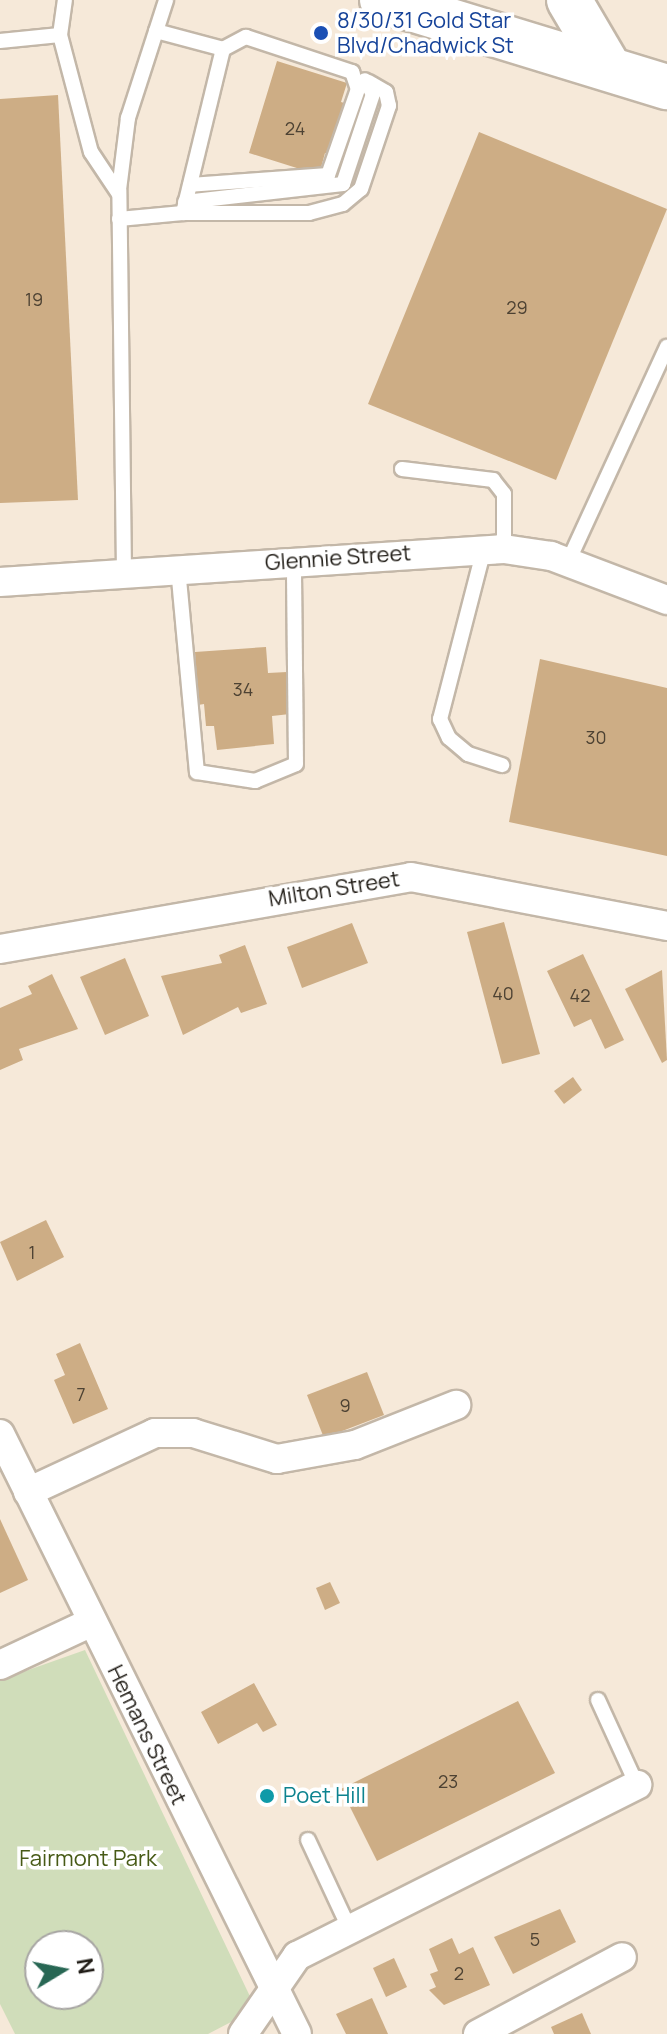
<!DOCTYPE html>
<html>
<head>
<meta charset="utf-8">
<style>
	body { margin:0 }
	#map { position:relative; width:667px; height:2034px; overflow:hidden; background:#f6e9d9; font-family:Manrope,sans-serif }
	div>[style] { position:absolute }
	.green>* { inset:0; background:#d0ddba }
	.building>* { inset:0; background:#cdad85 }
	.roads { filter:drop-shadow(2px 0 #c3b7a8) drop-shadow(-2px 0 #c3b7a8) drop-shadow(0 2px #c3b7a8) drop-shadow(0 -2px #c3b7a8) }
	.lane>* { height:14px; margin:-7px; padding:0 7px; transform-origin:7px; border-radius:7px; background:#fff }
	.street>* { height:28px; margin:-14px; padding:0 14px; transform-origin:14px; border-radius:14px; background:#fff }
	.primary>* { height:44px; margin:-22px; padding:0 22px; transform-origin:22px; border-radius:22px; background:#fff }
	.dots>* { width:22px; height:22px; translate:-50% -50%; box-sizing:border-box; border:4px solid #fff; border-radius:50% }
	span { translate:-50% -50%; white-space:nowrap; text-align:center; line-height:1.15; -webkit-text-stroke:7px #fff; paint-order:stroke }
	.number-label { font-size:18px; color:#4d4233 }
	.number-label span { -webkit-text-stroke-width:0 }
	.transit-label { font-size:22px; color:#164399 }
	.left { translate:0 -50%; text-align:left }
	.street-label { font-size:22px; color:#221e18 }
	.culture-label { font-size:22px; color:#0d838f }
	.park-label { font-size:22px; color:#475a16 }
	.north { position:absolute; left:24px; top:1930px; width:80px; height:80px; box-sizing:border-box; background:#fff; border:2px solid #a7a5a3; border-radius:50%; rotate:80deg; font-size:22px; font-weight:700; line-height:32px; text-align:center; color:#221e18 }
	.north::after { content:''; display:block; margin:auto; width:28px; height:36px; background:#286754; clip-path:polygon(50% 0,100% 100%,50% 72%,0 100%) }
</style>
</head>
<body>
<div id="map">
	<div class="green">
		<div style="clip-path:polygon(evenodd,85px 1650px,256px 2009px,208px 2034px,15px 2034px,0 2004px,0 1680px,85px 1650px,40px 1946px,88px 1946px,88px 1994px,40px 1994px,40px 1946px)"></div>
	</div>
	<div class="building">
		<div style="clip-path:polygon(277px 61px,347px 83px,341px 102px,366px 110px,351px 161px,325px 153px,319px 175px,249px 153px)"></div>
		<div style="clip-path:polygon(58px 95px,78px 500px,0 503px,0 99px)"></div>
		<div style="clip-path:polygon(479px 132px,667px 209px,556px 480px,368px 404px)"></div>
		<div style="clip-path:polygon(266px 647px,268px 673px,287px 672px,290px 714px,272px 716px,274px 744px,217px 750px,214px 726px,206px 726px,204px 704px,198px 705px,195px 652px)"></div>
		<div style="clip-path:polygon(540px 659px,667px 688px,667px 856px,509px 822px)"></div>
		<div style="clip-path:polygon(504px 922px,540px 1054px,502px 1064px,467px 932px)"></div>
		<div style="clip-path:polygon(352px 923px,368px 963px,302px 988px,287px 947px)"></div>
		<div style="clip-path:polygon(245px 945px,267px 1004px,241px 1013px,238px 1007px,183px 1035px,161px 976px,222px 963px,219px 955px)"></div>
		<div style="clip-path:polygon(583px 954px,624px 1040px,605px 1049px,591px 1019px,574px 1027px,547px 971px)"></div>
		<div style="clip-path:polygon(125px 958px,149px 1016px,105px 1035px,80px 977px)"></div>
		<div style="clip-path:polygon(662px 970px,667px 1060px,662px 1063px,625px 989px)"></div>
		<div style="clip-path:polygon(52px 974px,78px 1029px,19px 1049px,23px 1060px,0 1070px,0 1008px,32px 994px,28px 986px)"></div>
		<div style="clip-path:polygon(573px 1077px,582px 1090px,564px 1104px,554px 1091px)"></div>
		<div style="clip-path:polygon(46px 1220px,64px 1257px,17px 1281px,0 1242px)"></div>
		<div style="clip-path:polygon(80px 1343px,108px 1409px,73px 1424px,54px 1380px,65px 1375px,56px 1354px)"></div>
		<div style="clip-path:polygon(367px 1372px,384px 1415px,324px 1438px,307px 1395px)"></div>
		<div style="clip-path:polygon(0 1519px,28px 1580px,0 1593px)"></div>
		<div style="clip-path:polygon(330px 1582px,340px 1603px,325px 1610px,316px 1588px)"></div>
		<div style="clip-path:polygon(254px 1683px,277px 1725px,263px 1732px,257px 1723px,218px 1744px,201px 1712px)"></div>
		<div style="clip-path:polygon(518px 1701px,555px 1773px,377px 1861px,341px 1789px)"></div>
		<div style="clip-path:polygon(560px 1909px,576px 1942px,513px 1974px,494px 1937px)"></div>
		<div style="clip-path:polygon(452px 1938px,459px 1954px,473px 1947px,490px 1985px,444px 2005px,429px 1990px,436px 1987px,430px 1974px,438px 1971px,429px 1949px)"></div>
		<div style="clip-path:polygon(394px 1958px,407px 1987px,386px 1997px,373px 1968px)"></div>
		<div style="clip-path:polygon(372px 1998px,388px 2034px,346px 2034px,336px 2014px)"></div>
		<div style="clip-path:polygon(582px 2013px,591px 2034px,554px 2034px,551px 2027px)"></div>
	</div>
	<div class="roads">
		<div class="lane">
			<div style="left:156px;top:31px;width:69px;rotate:15deg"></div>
			<div style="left:223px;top:49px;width:26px;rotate:-28deg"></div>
			<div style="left:246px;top:37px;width:112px;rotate:18.3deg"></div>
			<div style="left:352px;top:72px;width:18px;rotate:71deg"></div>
			<div style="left:358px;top:89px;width:91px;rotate:109.2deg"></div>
			<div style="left:328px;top:175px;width:138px;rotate:175.9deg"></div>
			<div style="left:60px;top:35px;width:121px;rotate:75.2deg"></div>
			<div style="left:91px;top:152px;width:50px;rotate:56.3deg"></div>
			<div style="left:0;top:41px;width:60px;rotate:-5.7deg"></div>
			<div style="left:60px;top:35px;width:35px;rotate:-82deg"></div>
			<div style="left:185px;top:202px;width:159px;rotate:-6.5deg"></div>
			<div style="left:343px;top:184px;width:95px;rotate:-71.6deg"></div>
			<div style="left:373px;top:94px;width:16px;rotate:-120deg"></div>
			<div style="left:183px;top:213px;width:126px"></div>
			<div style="left:309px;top:213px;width:35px;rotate:-15deg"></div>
			<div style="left:343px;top:204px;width:23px;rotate:-40deg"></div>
			<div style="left:361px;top:189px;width:88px;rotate:-71.4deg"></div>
			<div style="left:389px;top:106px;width:14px;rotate:-102deg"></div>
			<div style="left:386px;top:92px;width:20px;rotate:-150deg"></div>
			<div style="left:119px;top:219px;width:64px;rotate:-5.4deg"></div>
			<div style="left:183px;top:213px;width:169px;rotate:-76.3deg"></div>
			<div style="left:402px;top:469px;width:92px;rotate:6.9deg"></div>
			<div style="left:493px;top:480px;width:18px;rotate:52deg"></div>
			<div style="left:504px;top:494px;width:55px;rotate:90deg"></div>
			<div style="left:484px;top:549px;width:176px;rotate:104.5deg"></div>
			<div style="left:440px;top:719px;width:21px;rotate:65deg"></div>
			<div style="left:449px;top:738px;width:25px;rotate:40deg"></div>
			<div style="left:468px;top:754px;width:36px;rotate:18deg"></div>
			<div style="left:568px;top:562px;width:237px;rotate:-65.3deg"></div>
			<div style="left:178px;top:568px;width:205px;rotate:84.7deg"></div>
			<div style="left:197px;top:772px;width:59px;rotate:8.8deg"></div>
			<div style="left:255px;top:781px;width:44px;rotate:-22.5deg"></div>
			<div style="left:296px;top:764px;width:203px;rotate:-90.6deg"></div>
			<div style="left:124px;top:572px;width:382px;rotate:-90.7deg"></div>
			<div style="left:119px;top:190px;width:73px;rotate:-82.9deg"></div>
			<div style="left:128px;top:118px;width:124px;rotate:-72.1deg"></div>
			<div style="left:598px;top:1700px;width:94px;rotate:65.4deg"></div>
			<div style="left:308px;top:1840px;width:99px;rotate:65deg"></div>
		</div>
		<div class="street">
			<div style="left:0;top:582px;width:505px;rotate:-3.75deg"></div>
			<div style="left:504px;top:549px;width:48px;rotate:8.5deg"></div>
			<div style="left:551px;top:556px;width:124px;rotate:20.8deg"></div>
			<div style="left:0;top:949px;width:417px;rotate:-9.9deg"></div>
			<div style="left:411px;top:877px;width:261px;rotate:10.8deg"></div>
			<div style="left:0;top:1434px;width:669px;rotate:63.66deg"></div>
			<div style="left:28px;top:1492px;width:140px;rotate:-24.9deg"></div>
			<div style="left:155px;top:1433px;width:38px"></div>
			<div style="left:193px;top:1433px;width:88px;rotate:17.2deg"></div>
			<div style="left:277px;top:1459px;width:79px;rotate:-10.2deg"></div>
			<div style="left:355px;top:1445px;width:109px;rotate:-21.6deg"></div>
			<div style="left:0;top:1665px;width:102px;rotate:-25.1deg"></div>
			<div style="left:243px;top:2034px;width:95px;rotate:-55.3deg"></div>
			<div style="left:297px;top:1956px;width:381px;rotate:-26.7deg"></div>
			<div style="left:478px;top:2034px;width:163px;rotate:-28.1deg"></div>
		</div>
		<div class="primary">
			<div style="left:382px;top:0;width:298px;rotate:17deg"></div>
			<div style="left:569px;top:0;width:79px;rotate:59.5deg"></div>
		</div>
	</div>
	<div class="dots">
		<div style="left:321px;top:33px;background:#1a4fb4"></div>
		<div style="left:267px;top:1796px;background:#0f9aa8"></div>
	</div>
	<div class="number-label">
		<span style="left:295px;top:128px">24</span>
		<span style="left:34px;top:299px">19</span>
		<span style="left:517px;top:307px">29</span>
		<span style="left:243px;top:689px">34</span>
		<span style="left:596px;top:737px">30</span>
		<span style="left:503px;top:993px">40</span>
		<span style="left:580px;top:995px">42</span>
		<span style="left:32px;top:1252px">1</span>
		<span style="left:81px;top:1394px">7</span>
		<span style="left:345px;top:1405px">9</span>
		<span style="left:448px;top:1781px">23</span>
		<span style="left:535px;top:1939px">5</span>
		<span style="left:459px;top:1973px">2</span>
	</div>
	<div class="transit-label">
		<span class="left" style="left:337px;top:33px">8/30/31 Gold Star<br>Blvd/Chadwick St</span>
	</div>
	<div class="street-label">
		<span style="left:338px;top:558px;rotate:-4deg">Glennie Street</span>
		<span style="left:334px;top:889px;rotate:-9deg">Milton Street</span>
		<span style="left:147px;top:1735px;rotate:64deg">Hemans Street</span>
	</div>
	<div class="culture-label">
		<span class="left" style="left:283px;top:1796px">Poet Hill</span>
	</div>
	<div class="park-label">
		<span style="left:88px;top:1859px">Fairmont Park</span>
	</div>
	<div class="north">N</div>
</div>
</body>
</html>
